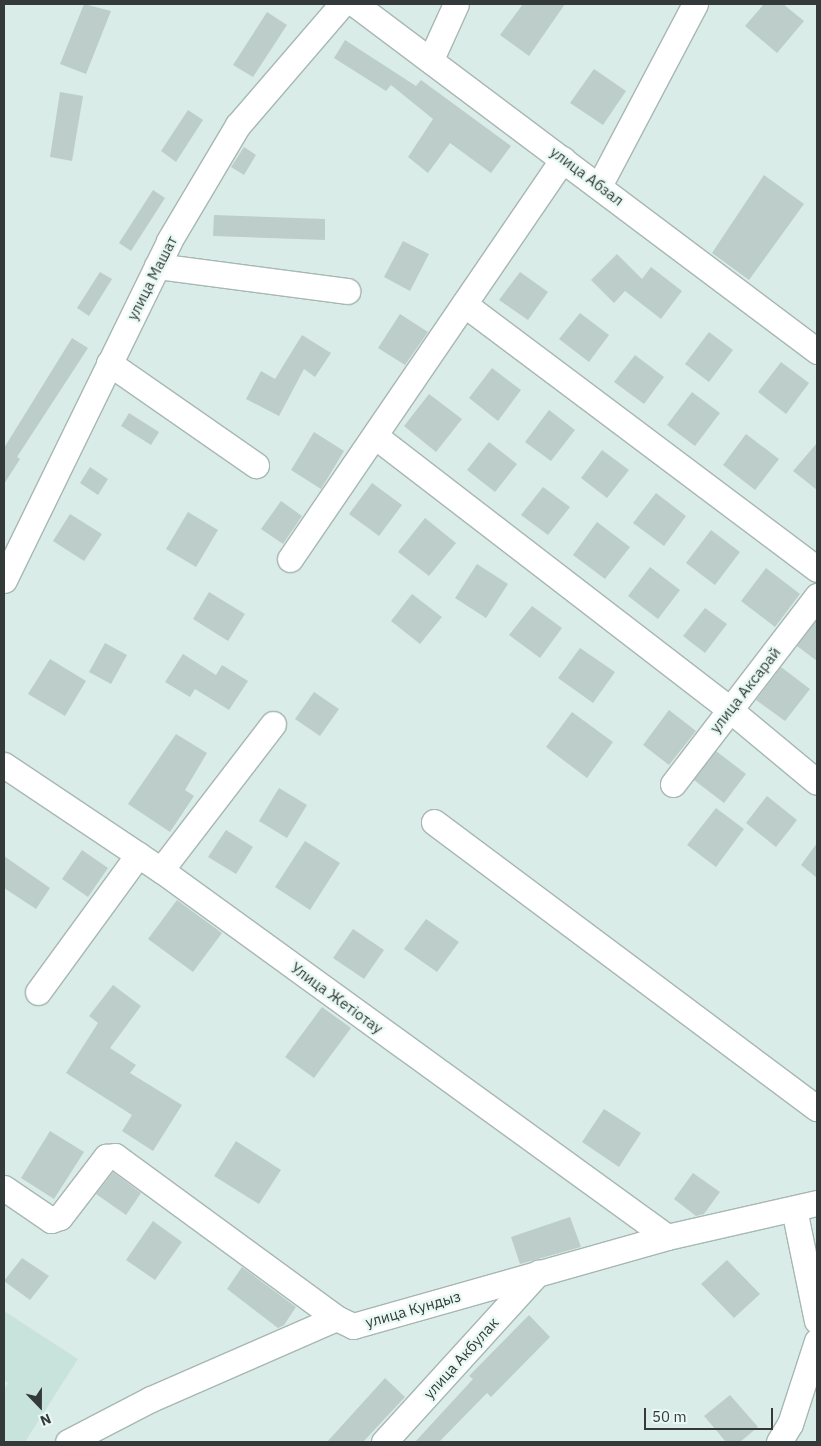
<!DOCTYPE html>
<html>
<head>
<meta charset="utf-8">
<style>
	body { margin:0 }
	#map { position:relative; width:821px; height:1446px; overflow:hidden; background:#daece7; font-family:"IBM Plex Sans",sans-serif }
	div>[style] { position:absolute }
	.built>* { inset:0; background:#c8e3db }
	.building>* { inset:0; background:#bdceca }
	.roads { filter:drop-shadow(1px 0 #a7b7b3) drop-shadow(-1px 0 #a7b7b3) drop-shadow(0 1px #a7b7b3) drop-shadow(0 -1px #a7b7b3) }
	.minor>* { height:25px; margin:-12.5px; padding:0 12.5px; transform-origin:12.5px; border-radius:12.5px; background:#fff }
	span { translate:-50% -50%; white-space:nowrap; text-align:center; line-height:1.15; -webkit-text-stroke:4.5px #e8f9f4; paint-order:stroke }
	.street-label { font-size:15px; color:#343a39 }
	.frame { position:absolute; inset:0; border:5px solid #343a39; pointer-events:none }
	.north { position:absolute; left:15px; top:1381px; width:50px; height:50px; -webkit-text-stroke:4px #e8f9f4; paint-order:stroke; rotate:158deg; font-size:14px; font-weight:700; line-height:20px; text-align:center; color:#343a39 }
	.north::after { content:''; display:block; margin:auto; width:18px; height:22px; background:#343a39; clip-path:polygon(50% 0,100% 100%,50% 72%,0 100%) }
	.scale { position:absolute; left:644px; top:1408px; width:129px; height:22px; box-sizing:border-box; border:2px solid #343a39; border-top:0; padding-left:6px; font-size:15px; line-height:18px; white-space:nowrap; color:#343a39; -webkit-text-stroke:4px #e8f9f4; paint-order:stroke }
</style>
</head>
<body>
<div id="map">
	<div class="built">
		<div style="clip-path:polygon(4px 1311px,78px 1359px,25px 1442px,4px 1442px,4px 1390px,8px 1383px,4px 1380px)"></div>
	</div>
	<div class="building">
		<div style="clip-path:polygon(84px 4px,111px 11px,86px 74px,60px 64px)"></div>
		<div style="clip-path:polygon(523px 4px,565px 4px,529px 56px,500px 35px)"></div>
		<div style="clip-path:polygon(764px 4px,783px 4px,804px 21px,777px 53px,745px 26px)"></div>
		<div style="clip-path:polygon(267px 12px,287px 25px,253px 77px,233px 65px)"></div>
		<div style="clip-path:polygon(345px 40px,416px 86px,421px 80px,511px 146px,491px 173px,450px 143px,428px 173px,408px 157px,433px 119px,391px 85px,386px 91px,334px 58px)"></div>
		<div style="clip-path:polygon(594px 69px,626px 91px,603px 125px,570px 103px)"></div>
		<div style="clip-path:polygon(60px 92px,83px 96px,72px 161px,50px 157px)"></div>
		<div style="clip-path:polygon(188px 110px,203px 120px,176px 162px,161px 151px)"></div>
		<div style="clip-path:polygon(244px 147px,256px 155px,244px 175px,231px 167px)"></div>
		<div style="clip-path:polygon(764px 175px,804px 204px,749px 280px,712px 253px)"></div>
		<div style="clip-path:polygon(153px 190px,165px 198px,131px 251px,119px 243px)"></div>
		<div style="clip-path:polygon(214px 215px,325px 219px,325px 240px,213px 236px)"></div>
		<div style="clip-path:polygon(403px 241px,429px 254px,410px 291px,384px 277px)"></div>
		<div style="clip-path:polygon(617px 254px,642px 279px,651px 267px,682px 291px,661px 319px,625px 291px,614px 303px,591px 280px)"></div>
		<div style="clip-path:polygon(100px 272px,112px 279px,89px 316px,77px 308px)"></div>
		<div style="clip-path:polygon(520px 272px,548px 292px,528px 320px,499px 300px)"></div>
		<div style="clip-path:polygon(580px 313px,609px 335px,589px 362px,559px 339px)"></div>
		<div style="clip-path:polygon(400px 314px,428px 332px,405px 365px,378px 348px)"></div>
		<div style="clip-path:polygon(709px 332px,733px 350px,709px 382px,685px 364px)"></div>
		<div style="clip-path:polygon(302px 335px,331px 353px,315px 377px,304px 369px,279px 416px,246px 399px,261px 371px,275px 379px)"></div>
		<div style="clip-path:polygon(72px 338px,88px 348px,17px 457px,20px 459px,4px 484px,4px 448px)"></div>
		<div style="clip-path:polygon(635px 355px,664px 377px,644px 404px,614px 382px)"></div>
		<div style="clip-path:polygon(781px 362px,809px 383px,786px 414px,758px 392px)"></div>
		<div style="clip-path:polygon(492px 368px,521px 390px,498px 421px,469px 398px)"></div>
		<div style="clip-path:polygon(692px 392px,720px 413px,695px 446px,667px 425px)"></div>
		<div style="clip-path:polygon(429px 394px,462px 419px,436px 452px,404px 426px)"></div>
		<div style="clip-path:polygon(549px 410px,575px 430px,551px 461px,525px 442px)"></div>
		<div style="clip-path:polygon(129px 413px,159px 432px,151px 445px,121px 426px)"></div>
		<div style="clip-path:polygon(314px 432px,344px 451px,321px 489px,291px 470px)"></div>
		<div style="clip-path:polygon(746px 434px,779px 459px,755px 490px,723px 465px)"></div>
		<div style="clip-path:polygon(489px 442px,517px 464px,495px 492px,467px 470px)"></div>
		<div style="clip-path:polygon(817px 443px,817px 490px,793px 471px)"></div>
		<div style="clip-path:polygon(602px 450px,629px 470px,607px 498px,581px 478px)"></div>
		<div style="clip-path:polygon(90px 467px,108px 479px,98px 495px,80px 483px)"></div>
		<div style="clip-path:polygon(372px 483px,402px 505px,379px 536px,349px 514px)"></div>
		<div style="clip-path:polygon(543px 487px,570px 507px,548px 535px,521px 515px)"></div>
		<div style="clip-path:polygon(656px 493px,686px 516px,664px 546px,633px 523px)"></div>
		<div style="clip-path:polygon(281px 501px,302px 516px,283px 544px,261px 529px)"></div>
		<div style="clip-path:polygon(188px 512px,218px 530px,196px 567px,166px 549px)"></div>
		<div style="clip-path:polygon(70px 514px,102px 534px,84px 561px,53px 541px)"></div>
		<div style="clip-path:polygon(425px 518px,456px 543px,429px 576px,398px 552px)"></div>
		<div style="clip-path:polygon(597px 522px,630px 547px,605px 579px,573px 555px)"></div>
		<div style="clip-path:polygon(711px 530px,740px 552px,715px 585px,686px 563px)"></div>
		<div style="clip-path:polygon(477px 564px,508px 584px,486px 618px,455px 598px)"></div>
		<div style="clip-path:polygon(650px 567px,680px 590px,658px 619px,628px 596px)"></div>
		<div style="clip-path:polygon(766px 568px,800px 594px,775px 627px,741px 601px)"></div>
		<div style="clip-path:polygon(209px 592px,245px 614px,228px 641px,193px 619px)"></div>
		<div style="clip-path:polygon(412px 594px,442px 617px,420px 644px,391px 621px)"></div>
		<div style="clip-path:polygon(532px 606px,562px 628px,540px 658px,509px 635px)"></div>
		<div style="clip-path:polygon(705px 608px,727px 624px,705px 653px,683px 636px)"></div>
		<div style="clip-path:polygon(817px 619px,817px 661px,797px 646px)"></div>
		<div style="clip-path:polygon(105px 643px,127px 655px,111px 684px,89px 672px)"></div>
		<div style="clip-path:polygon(580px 648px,615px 672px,593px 703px,558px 678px)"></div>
		<div style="clip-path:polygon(183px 654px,216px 675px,222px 665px,248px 681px,229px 710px,195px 689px,190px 697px,165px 682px)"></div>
		<div style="clip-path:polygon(50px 659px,86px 681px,65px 716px,28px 694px)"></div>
		<div style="clip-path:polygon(781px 667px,810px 689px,785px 721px,756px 700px)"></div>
		<div style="clip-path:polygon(314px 692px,339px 709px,320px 736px,295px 719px)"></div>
		<div style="clip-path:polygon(669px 710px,696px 731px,669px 765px,643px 745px)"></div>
		<div style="clip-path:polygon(572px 712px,613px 742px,587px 778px,546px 747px)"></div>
		<div style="clip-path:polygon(176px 734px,207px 753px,185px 790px,194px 796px,170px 832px,128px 804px)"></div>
		<div style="clip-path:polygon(716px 751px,746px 774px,724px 803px,694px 780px)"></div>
		<div style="clip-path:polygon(279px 788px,307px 805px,287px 838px,259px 821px)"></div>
		<div style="clip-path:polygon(767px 796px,797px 820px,776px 847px,746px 823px)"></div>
		<div style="clip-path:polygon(716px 808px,744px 829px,716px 867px,687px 845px)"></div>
		<div style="clip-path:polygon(226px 830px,253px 847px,236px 874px,208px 857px)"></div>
		<div style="clip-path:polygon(305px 841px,340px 863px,310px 910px,275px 887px)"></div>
		<div style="clip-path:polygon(817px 843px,817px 878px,801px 865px)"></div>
		<div style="clip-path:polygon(82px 850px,108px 868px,88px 897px,62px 879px)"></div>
		<div style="clip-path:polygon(4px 856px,50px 888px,36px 909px,4px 888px)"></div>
		<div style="clip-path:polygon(177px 900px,222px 933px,193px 972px,148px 939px)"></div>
		<div style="clip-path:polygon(426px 919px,459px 942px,437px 972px,404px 949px)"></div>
		<div style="clip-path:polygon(353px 929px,384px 950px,364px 979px,333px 958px)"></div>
		<div style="clip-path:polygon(113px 985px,141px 1006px,110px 1048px,136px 1065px,130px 1073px,182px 1105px,153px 1151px,122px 1131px,132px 1115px,66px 1073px,98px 1023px,89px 1016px)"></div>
		<div style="clip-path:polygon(322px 1007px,351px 1028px,314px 1078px,285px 1057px)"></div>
		<div style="clip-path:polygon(604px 1109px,641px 1133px,619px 1167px,582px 1142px)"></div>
		<div style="clip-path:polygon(50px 1131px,84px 1152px,54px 1199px,21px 1178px)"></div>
		<div style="clip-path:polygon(236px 1141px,281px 1170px,259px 1204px,214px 1176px)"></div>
		<div style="clip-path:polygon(113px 1172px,141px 1193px,126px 1215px,96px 1194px)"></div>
		<div style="clip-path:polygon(693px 1173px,720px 1192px,704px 1214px,696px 1216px,674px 1199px)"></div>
		<div style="clip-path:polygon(570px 1217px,581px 1247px,520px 1264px,511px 1237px)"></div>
		<div style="clip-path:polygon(153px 1221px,182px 1242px,155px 1280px,126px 1260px)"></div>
		<div style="clip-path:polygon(22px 1258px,49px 1276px,30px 1300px,4px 1281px)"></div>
		<div style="clip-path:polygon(727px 1260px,760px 1294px,734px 1318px,701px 1284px)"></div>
		<div style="clip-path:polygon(242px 1267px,296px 1307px,284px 1325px,278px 1328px,227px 1289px)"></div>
		<div style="clip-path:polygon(529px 1315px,550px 1337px,491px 1397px,487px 1393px,439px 1442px,415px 1442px,473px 1379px,469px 1376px)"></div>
		<div style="clip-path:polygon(385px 1378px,405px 1397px,363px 1442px,327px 1442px)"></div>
		<div style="clip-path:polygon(730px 1395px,758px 1427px,740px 1442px,726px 1442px,704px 1416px)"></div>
	</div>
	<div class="roads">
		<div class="minor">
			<div style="left:355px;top:4px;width:578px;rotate:36.91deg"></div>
			<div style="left:431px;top:59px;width:60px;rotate:-65.6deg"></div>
			<div style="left:599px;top:186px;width:206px;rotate:-62.2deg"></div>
			<div style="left:157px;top:266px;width:192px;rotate:7.5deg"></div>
			<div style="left:464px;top:304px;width:441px;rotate:36.9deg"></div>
			<div style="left:109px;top:363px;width:179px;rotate:34.8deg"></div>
			<div style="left:375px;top:436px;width:447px;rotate:37.6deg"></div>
			<div style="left:729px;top:709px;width:114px;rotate:39.7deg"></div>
			<div style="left:290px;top:559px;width:484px;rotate:-55.7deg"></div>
			<div style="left:4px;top:580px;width:377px;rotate:-64deg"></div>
			<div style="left:169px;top:241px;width:135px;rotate:-59.3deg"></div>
			<div style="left:238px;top:125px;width:160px;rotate:-49.3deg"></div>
			<div style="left:4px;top:765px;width:189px;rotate:33.8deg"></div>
			<div style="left:161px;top:870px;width:625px;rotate:35.95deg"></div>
			<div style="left:673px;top:784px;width:237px;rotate:-52.5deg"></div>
			<div style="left:434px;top:822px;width:478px;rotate:36.8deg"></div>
			<div style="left:161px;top:870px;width:184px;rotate:-52.5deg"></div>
			<div style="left:38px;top:992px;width:170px;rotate:-53.9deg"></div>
			<div style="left:4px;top:1188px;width:57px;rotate:34.2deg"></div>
			<div style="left:51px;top:1220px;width:9px;rotate:-18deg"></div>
			<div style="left:60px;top:1217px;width:76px;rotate:-52.5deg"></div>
			<div style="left:106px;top:1157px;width:9px;rotate:-6deg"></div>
			<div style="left:115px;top:1156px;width:274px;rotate:36.2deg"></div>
			<div style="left:336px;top:1318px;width:19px;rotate:25deg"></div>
			<div style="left:353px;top:1326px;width:326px;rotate:-15.8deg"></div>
			<div style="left:667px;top:1237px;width:154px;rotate:-12.8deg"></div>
			<div style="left:794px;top:1209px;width:114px;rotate:78.4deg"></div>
			<div style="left:68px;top:1442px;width:93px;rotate:-27.4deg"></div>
			<div style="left:151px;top:1399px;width:202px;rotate:-23.6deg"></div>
			<div style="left:384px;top:1442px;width:229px;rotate:-47.7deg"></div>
			<div style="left:779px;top:1442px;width:21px;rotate:-59deg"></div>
			<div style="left:790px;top:1424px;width:87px;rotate:-72deg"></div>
		</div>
	</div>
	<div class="street-label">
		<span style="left:587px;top:176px;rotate:37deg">улица Абзал</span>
		<span style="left:152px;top:278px;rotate:-63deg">улица Машат</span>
		<span style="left:745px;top:690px;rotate:-52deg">улица Аксарай</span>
		<span style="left:337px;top:998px;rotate:36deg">Улица Жетіотау</span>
		<span style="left:413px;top:1309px;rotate:-16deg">улица Кундыз</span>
		<span style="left:461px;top:1358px;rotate:-48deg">улица Акбулак</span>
	</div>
	<div class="frame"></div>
	<div class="north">N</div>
	<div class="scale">50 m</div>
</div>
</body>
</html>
